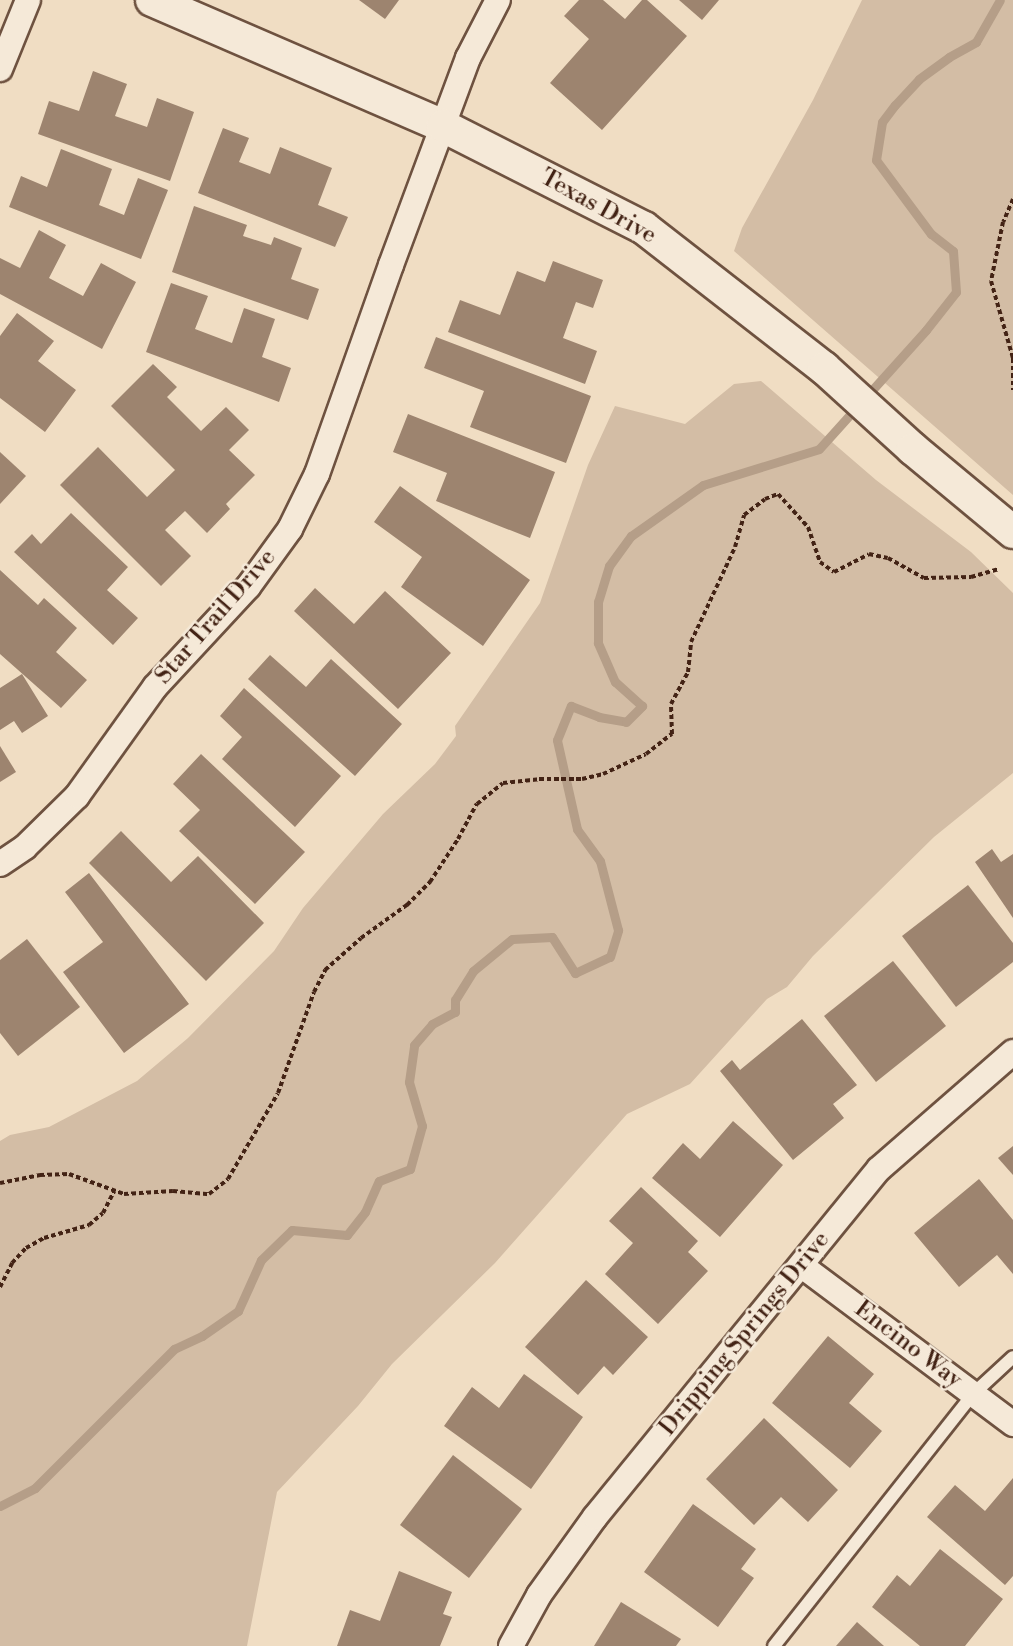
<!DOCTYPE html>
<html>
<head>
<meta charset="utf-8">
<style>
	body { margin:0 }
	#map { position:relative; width:1013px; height:1646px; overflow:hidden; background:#f0ddc3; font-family:"Libre Bodoni",serif }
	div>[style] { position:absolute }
	.green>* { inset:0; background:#d3bda5 }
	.stream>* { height:9px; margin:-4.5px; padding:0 4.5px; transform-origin:4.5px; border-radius:4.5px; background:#b59e88 }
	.building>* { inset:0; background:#9d846f }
	.path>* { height:4px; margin-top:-2px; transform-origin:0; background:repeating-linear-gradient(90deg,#432315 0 4.5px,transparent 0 7.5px) }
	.roads { filter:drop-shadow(2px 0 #6e5240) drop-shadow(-2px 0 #6e5240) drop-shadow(0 2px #6e5240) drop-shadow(0 -2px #6e5240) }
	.service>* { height:12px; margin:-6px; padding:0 6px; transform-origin:6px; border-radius:6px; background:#f5e9d8 }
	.minor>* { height:24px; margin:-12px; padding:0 12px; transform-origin:12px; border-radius:12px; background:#f5e9d8 }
	.tertiary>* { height:32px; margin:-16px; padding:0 16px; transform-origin:16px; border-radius:16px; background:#f5e9d8 }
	span { translate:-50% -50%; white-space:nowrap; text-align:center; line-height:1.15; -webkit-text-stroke:5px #f5e9d8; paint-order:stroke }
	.street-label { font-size:24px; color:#432315 }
</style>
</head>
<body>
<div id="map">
	<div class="green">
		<div style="clip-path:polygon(862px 0,1013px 0,1013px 495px,734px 251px,742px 228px,813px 100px)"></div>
		<div style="clip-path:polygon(761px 381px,876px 480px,971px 552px,1013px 593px,1013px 773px,934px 837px,813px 956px,787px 987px,767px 999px,690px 1084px,627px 1114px,495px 1263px,392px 1364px,358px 1406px,277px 1492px,247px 1646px,0 1646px,0 1141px,10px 1135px,49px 1127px,137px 1081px,188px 1038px,274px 951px,303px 908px,383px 814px,435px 764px,456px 736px,455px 726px,540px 603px,588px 465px,615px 406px,685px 424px,734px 384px)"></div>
	</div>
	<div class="stream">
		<div style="left:0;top:1506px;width:39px;rotate:-27deg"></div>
		<div style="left:35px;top:1488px;width:197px;rotate:-45deg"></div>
		<div style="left:174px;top:1349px;width:31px;rotate:-25deg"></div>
		<div style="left:202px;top:1336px;width:44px;rotate:-34.8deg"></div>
		<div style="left:238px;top:1311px;width:56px;rotate:-65.7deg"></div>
		<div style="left:261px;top:1260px;width:43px;rotate:-44.1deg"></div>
		<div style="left:292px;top:1230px;width:55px;rotate:5.2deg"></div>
		<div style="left:347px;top:1235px;width:29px;rotate:-52deg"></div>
		<div style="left:365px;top:1212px;width:34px;rotate:-66deg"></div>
		<div style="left:379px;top:1181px;width:33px;rotate:-21deg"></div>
		<div style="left:410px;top:1169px;width:45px;rotate:-74.4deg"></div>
		<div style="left:422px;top:1126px;width:46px;rotate:-106.5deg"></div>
		<div style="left:409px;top:1082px;width:37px;rotate:-82deg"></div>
		<div style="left:414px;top:1045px;width:28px;rotate:-49deg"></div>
		<div style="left:432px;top:1024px;width:26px;rotate:-28deg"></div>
		<div style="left:455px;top:1012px;width:12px;rotate:-90deg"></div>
		<div style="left:455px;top:1000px;width:34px;rotate:-58deg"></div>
		<div style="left:473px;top:971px;width:50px;rotate:-39.4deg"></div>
		<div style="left:512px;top:939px;width:40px;rotate:-2.9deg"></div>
		<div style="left:552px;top:937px;width:43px;rotate:57.4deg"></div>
		<div style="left:575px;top:973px;width:38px;rotate:-25deg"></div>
		<div style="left:610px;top:957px;width:28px;rotate:-73deg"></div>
		<div style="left:618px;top:930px;width:71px;rotate:-104.6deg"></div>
		<div style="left:600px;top:861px;width:39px;rotate:-126deg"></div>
		<div style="left:577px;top:829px;width:91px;rotate:-102.7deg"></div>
		<div style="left:557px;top:740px;width:37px;rotate:-68deg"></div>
		<div style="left:571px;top:706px;width:30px;rotate:21deg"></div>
		<div style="left:599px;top:717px;width:27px;rotate:10deg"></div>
		<div style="left:626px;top:722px;width:23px;rotate:-45deg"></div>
		<div style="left:642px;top:706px;width:36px;rotate:-138deg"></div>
		<div style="left:615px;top:682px;width:43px;rotate:-113.6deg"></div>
		<div style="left:598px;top:643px;width:41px;rotate:-90deg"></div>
		<div style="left:598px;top:602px;width:38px;rotate:-73deg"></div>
		<div style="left:609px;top:566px;width:37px;rotate:-54deg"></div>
		<div style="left:631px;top:536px;width:88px;rotate:-35.3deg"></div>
		<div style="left:703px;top:485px;width:121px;rotate:-17.2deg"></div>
		<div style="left:819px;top:449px;width:160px;rotate:-48deg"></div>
		<div style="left:926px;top:330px;width:48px;rotate:-51.7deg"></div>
		<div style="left:956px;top:292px;width:41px;rotate:-94.2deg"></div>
		<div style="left:953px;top:251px;width:28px;rotate:-142deg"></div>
		<div style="left:931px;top:234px;width:92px;rotate:-126.6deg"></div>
		<div style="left:876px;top:160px;width:38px;rotate:-81deg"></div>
		<div style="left:882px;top:122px;width:21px;rotate:-53deg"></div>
		<div style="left:895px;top:105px;width:35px;rotate:-47deg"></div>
		<div style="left:919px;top:79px;width:37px;rotate:-36deg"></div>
		<div style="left:949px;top:57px;width:31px;rotate:-29deg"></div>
		<div style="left:976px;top:42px;width:48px;rotate:-60.3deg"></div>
	</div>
	<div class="building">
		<div style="clip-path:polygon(359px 0,399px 0,385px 19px)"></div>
		<div style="clip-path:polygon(579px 0,603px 0,625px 19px,642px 0,647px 0,687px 36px,602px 130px,550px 83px,589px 39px,564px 16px)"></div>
		<div style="clip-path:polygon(679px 0,719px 0,702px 20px)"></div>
		<div style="clip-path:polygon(93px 71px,127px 84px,115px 116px,147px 127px,157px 98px,194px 112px,170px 181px,38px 134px,49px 101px,79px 111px)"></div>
		<div style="clip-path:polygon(223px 128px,249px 138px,239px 162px,270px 174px,280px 147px,332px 168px,318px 205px,348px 217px,335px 247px,198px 193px)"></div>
		<div style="clip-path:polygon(61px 149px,112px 169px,99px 205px,124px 215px,138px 178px,168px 190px,141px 259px,9px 207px,21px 176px,47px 187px)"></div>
		<div style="clip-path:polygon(194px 206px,247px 225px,243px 236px,271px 245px,274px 237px,302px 248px,291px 279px,319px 289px,308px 320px,172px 272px)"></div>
		<div style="clip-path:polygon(39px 230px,66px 245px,49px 278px,83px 296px,101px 263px,136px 282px,102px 349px,0 294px,0 258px,20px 268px)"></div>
		<div style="clip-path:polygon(553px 261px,603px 280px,593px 308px,576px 302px,563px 338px,597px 351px,585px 384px,448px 332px,460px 300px,500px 315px,517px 271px,545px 282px)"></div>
		<div style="clip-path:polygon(171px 283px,208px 296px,195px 329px,232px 343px,244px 308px,275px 319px,262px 357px,291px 368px,279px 402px,146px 352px)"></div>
		<div style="clip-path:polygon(17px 313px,54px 341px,38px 361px,76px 390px,45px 432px,0 398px,0 336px)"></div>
		<div style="clip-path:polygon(436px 337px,591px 396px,566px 463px,470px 427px,484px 391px,424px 368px)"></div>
		<div style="clip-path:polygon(153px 364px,177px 387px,167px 397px,201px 431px,226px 407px,249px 430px,229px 450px,255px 475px,226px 504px,230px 509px,207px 533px,185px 511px,165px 530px,191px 556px,161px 586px,60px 485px,98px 447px,147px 497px,175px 470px,111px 406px)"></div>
		<div style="clip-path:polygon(408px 414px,555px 472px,530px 538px,436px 501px,447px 473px,393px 452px)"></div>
		<div style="clip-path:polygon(0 452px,26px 476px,0 504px)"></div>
		<div style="clip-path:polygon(400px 486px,530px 580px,483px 646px,401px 587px,422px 557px,374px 522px)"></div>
		<div style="clip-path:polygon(71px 513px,128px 567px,107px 590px,138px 618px,113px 645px,14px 552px,32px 534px,41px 544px)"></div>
		<div style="clip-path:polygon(0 570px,38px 605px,44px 598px,77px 628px,56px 652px,87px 680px,61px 708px,0 654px)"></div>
		<div style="clip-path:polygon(315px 588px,354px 624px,385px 591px,451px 653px,398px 709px,294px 611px)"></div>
		<div style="clip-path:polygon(270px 655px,306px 687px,331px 659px,402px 724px,355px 776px,248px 679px)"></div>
		<div style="clip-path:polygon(22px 674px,48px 716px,22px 733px,14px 721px,0 730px,0 688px)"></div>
		<div style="clip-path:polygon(244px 688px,341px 776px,295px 827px,222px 759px,242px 737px,220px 716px)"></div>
		<div style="clip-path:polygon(0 746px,16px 772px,0 782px)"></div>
		<div style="clip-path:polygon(201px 754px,305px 852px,255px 904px,179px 831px,200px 810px,173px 784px)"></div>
		<div style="clip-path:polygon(121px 831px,171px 882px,198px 856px,264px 923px,206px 981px,89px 863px)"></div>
		<div style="clip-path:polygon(992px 849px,1001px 862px,1013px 854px,1013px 918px,975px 862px)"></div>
		<div style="clip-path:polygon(89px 873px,189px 1004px,124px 1053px,63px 972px,103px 942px,65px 892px)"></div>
		<div style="clip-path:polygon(968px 885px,1013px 943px,1013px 962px,956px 1007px,902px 936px)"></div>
		<div style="clip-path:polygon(27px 939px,80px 1007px,18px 1056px,0 1033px,0 960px)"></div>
		<div style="clip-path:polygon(893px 961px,946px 1026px,876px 1082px,824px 1016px)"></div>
		<div style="clip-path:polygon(802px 1019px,857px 1085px,833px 1104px,844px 1118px,793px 1160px,720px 1071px,732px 1060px,740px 1070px)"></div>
		<div style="clip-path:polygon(733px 1121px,783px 1165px,720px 1237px,652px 1178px,683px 1143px,700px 1159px)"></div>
		<div style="clip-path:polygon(1013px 1146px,1013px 1175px,998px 1158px)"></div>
		<div style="clip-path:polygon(979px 1179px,1013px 1220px,1013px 1274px,997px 1255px,959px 1287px,914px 1233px)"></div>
		<div style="clip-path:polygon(641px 1187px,698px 1241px,688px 1252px,708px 1271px,658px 1324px,605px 1274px,633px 1243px,609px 1221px)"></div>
		<div style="clip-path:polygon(586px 1280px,648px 1337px,613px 1375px,604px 1366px,578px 1395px,525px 1347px)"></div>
		<div style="clip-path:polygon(828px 1336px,874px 1374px,849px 1403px,882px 1431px,850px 1468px,772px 1403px)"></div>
		<div style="clip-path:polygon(524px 1374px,583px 1417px,531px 1489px,444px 1426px,472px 1387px,499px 1408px)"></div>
		<div style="clip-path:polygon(764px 1418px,838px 1490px,808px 1522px,781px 1497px,754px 1525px,706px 1479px)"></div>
		<div style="clip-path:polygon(453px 1455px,522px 1509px,469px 1578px,400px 1525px)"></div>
		<div style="clip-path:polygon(1013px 1478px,1013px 1576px,1005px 1585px,927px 1517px,955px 1485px,985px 1511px)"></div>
		<div style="clip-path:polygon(693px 1504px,756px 1549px,741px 1569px,754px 1578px,718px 1627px,644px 1572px)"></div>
		<div style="clip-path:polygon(940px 1549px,1003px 1599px,965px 1646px,920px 1646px,872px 1607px,897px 1575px,910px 1586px)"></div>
		<div style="clip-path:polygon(399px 1571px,452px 1592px,443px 1614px,452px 1617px,440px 1646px,337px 1646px,350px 1610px,380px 1621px)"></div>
		<div style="clip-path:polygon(621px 1602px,681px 1639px,676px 1646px,594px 1646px)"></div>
		<div style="clip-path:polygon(857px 1622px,884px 1646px,836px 1646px)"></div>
	</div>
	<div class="path">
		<div style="left:1013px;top:199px;width:25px;rotate:113deg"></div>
		<div style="left:1003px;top:222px;width:60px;rotate:101.5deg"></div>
		<div style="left:991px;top:281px;width:80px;rotate:74.1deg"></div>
		<div style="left:1013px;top:358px;width:32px;rotate:90deg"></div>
		<div style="left:0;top:1183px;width:41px;rotate:-11.3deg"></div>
		<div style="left:40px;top:1175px;width:29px;rotate:-2deg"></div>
		<div style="left:69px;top:1174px;width:59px;rotate:20deg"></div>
		<div style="left:124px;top:1194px;width:49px;rotate:-3.5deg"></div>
		<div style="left:173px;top:1191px;width:36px;rotate:5deg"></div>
		<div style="left:209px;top:1194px;width:24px;rotate:-38deg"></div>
		<div style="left:228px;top:1179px;width:99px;rotate:-59.8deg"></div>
		<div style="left:278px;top:1093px;width:107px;rotate:-70.4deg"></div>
		<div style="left:314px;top:992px;width:25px;rotate:-63deg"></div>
		<div style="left:325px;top:970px;width:48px;rotate:-41.6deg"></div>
		<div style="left:361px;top:938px;width:57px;rotate:-35.7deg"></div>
		<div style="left:407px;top:905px;width:33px;rotate:-45deg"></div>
		<div style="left:430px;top:882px;width:51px;rotate:-56.9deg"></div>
		<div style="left:458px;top:839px;width:40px;rotate:-62deg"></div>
		<div style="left:477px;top:804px;width:33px;rotate:-39deg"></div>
		<div style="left:503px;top:783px;width:36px;rotate:-6deg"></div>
		<div style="left:539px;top:779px;width:43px"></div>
		<div style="left:582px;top:779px;width:22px;rotate:-13deg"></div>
		<div style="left:603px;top:774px;width:47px;rotate:-24.9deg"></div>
		<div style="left:646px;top:754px;width:33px;rotate:-38deg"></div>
		<div style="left:672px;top:734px;width:30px;rotate:-92deg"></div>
		<div style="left:671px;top:704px;width:36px;rotate:-62deg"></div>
		<div style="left:688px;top:672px;width:30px;rotate:-84deg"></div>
		<div style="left:691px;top:642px;width:105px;rotate:-65.1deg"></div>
		<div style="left:735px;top:547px;width:33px;rotate:-74deg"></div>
		<div style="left:744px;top:515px;width:26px;rotate:-37deg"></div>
		<div style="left:765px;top:499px;width:14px;rotate:-21deg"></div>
		<div style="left:778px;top:494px;width:45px;rotate:47.7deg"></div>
		<div style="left:808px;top:527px;width:37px;rotate:71deg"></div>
		<div style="left:820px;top:562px;width:17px;rotate:36deg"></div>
		<div style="left:834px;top:572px;width:39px;rotate:-27deg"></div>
		<div style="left:869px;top:554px;width:19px;rotate:12deg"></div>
		<div style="left:888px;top:558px;width:41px;rotate:29.1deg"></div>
		<div style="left:924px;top:578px;width:47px;rotate:-1.2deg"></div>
		<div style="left:971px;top:577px;width:29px;rotate:-16deg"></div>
		<div style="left:0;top:1287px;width:27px;rotate:-63deg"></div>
		<div style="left:12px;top:1263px;width:21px;rotate:-47deg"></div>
		<div style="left:26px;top:1248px;width:21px;rotate:-29deg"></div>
		<div style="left:44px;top:1238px;width:47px;rotate:-16.1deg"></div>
		<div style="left:89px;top:1225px;width:18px;rotate:-41deg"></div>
		<div style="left:103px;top:1213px;width:25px;rotate:-63deg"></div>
	</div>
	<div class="roads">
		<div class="service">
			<div style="left:774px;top:1646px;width:321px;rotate:-51.7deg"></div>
			<div style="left:973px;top:1394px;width:54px;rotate:-42.8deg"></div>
		</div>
		<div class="minor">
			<div style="left:0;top:69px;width:74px;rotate:-67.9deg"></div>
			<div style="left:0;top:864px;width:30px;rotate:-34deg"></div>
			<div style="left:25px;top:847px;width:73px;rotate:-44.4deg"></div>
			<div style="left:77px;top:796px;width:134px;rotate:-54.4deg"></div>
			<div style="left:155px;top:687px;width:137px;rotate:-47.1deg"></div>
			<div style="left:248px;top:587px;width:72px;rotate:-54.1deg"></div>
			<div style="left:290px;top:529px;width:61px;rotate:-63.9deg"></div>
			<div style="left:317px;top:474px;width:222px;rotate:-70.5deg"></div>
			<div style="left:391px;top:265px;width:221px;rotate:-69.6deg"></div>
			<div style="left:468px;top:58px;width:65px;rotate:-62.7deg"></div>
			<div style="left:802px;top:1266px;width:264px;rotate:36.8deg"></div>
			<div style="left:511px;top:1646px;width:58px;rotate:-61.2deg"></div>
			<div style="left:539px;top:1595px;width:96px;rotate:-54.3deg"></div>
			<div style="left:595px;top:1517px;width:449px;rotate:-50.8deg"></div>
			<div style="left:879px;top:1169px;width:178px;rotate:-41.1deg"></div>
		</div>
		<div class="tertiary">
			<div style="left:152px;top:0;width:317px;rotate:23.4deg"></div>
			<div style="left:443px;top:126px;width:225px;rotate:26.9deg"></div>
			<div style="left:644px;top:228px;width:228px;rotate:37.9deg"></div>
			<div style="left:824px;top:368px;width:120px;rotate:42.3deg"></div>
			<div style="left:913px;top:449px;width:130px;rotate:39.7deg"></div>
		</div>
	</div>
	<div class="street-label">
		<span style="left:598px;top:207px;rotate:29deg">Texas Drive</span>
		<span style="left:216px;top:617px;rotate:-49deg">Star Trail Drive</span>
		<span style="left:745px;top:1334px;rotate:-51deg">Dripping Springs Drive</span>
		<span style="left:908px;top:1345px;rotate:37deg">Encino Way</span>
	</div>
</div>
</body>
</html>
